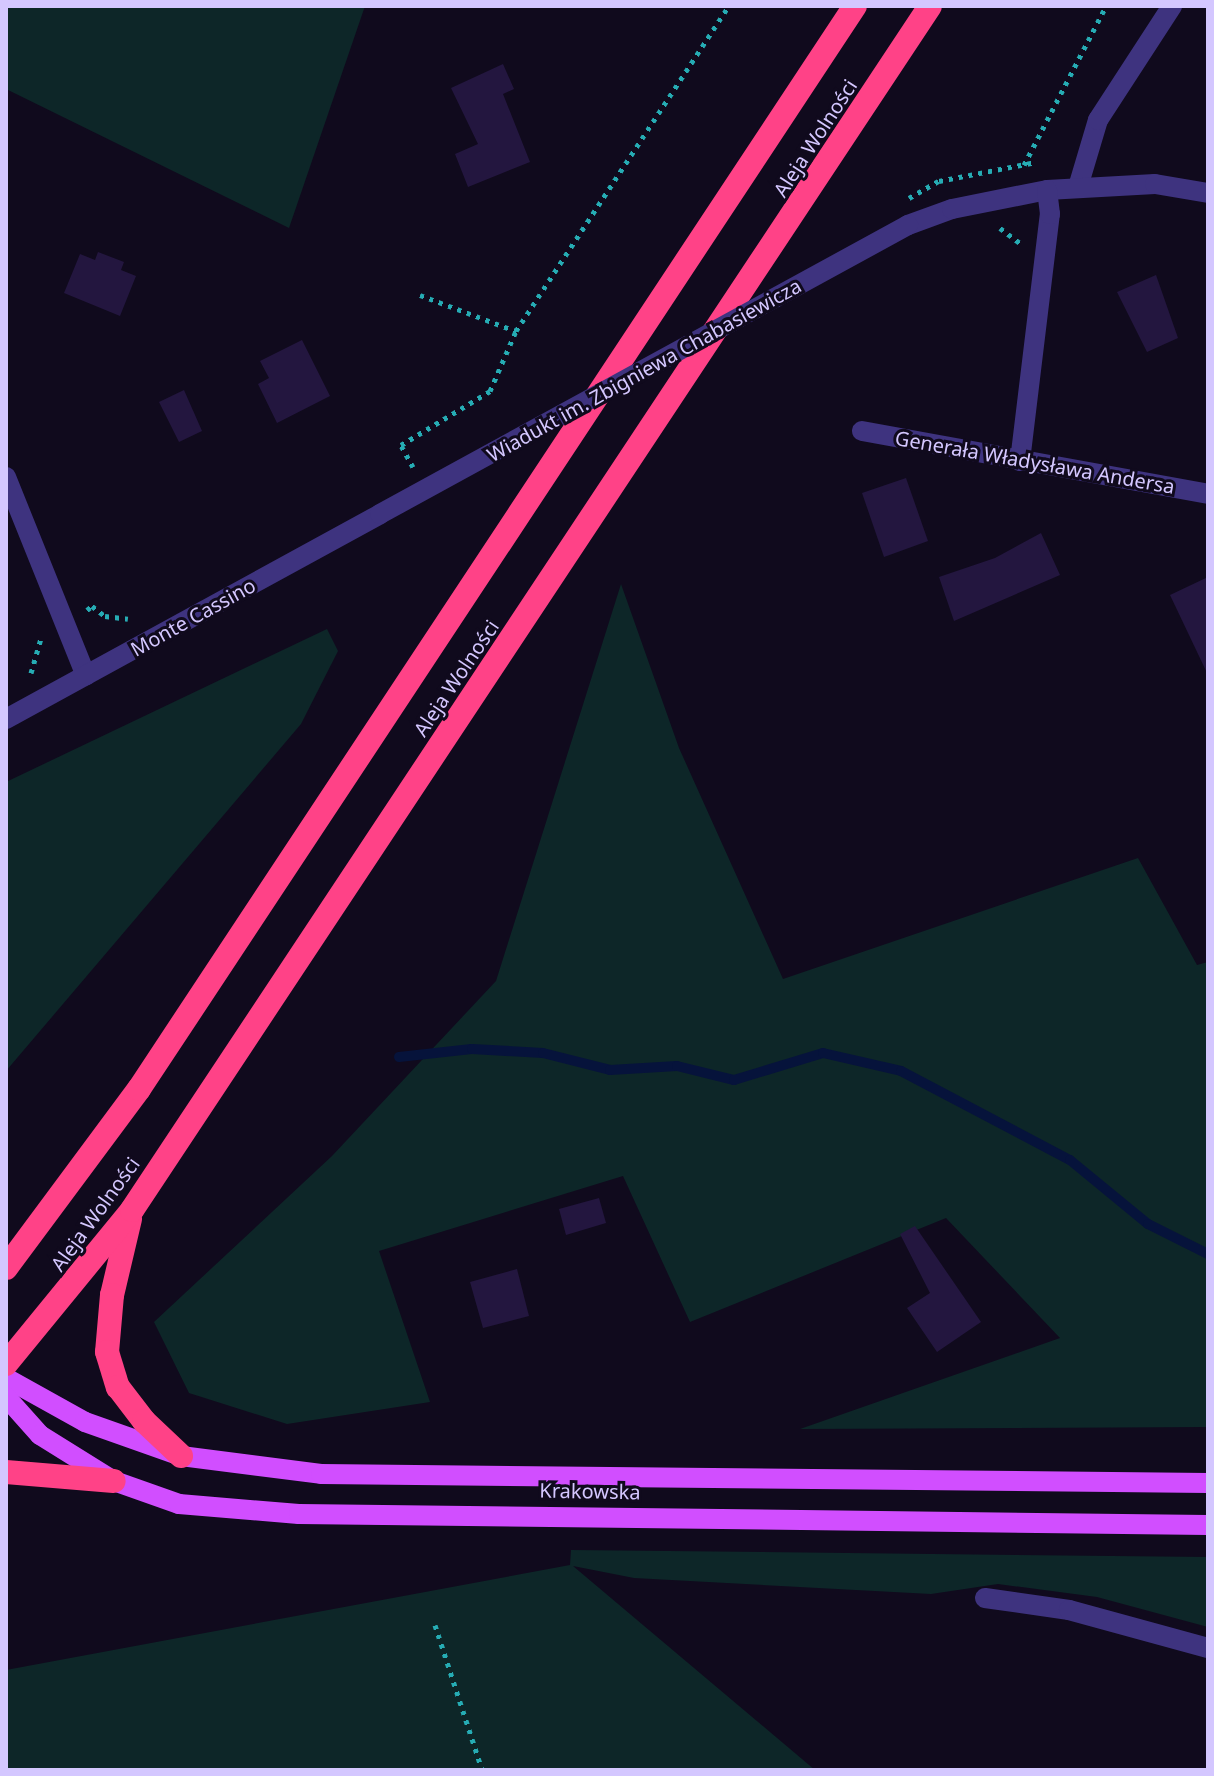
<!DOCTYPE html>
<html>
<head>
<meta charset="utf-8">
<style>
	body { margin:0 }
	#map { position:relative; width:1214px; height:1776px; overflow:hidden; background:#100a1d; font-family:"Noto Sans",sans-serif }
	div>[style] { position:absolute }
	.green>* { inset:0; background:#0d2628 }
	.stream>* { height:10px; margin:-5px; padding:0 5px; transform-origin:5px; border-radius:5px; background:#06133b }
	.building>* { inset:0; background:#23163f }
	.path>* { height:5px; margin-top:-2.5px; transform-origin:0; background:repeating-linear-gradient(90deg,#26acb4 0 4px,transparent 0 10px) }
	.minor>* { height:20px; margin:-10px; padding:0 10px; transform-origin:10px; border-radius:10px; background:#3e337f }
	.major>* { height:20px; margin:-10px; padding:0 10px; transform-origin:10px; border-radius:10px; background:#d14eff }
	.highway>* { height:24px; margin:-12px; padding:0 12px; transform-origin:12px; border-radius:12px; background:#ff4287 }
	.path-bridge>* { height:5px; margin-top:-2.5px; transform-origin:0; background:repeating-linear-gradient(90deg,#26acb4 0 4px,transparent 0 10px) }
	.minor-bridge>* { height:20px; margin:-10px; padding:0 10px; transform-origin:10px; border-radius:10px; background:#3e337f }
	span { translate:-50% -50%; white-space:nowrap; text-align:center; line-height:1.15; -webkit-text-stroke:6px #100a1d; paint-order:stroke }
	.street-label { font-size:20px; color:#d4c7ff }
	.frame { position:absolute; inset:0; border:8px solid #d4c7ff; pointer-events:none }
</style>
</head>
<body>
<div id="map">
	<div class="green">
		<div style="clip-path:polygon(6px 6px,365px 6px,289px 228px,6px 89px)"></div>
		<div style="clip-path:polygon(621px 584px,679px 748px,783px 979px,1138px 858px,1197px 965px,1208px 962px,1208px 1427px,800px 1429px,1060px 1338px,946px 1218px,690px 1322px,623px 1176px,379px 1251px,430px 1402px,287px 1424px,189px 1393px,154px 1322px,332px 1156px,496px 981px)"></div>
		<div style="clip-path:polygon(327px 629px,338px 651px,301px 724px,6px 1071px,6px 782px)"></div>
		<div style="clip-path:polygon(571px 1550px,1208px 1557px,1208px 1627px,1097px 1597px,998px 1584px,931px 1594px,634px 1578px,573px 1566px,815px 1770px,6px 1770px,6px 1670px,570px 1565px)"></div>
	</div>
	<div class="stream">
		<div style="left:399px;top:1057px;width:73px;rotate:-6.3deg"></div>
		<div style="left:472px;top:1049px;width:71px;rotate:3.2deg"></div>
		<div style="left:543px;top:1053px;width:69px;rotate:14.2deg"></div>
		<div style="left:610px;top:1070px;width:67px;rotate:-3.4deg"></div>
		<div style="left:677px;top:1066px;width:59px;rotate:13.8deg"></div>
		<div style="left:734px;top:1080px;width:93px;rotate:-16.9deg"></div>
		<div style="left:823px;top:1053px;width:80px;rotate:13deg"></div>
		<div style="left:901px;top:1071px;width:191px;rotate:27.8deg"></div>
		<div style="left:1070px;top:1160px;width:101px;rotate:39.4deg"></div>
		<div style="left:1148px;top:1224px;width:67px;rotate:26.6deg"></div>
	</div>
	<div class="building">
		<div style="clip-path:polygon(503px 64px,514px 89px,503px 94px,530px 162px,468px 187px,455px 154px,478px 144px,451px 88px)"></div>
		<div style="clip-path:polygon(98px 252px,124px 262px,121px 270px,136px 276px,120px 316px,64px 293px,80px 254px,95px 260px)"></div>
		<div style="clip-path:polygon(1156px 275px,1178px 338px,1147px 352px,1117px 292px)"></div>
		<div style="clip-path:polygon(302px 340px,330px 396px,277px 423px,258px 384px,269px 378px,260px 361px)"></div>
		<div style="clip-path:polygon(184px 390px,202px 431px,179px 442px,159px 402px)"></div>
		<div style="clip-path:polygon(906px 478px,928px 541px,884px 557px,862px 493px)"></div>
		<div style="clip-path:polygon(1041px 533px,1060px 575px,954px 621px,939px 577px,995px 558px)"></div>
		<div style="clip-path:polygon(1208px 577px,1208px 675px,1170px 595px)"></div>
		<div style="clip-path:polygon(599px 1198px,606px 1223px,566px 1235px,559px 1209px)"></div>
		<div style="clip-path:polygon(915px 1226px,981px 1322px,937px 1352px,907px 1308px,930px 1293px,900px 1234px)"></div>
		<div style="clip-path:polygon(517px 1269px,529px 1316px,483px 1328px,470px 1282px)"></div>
	</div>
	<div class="path">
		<div style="left:1024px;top:165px;width:179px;rotate:-62.7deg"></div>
		<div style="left:939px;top:181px;width:99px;rotate:-11.1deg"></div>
		<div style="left:1000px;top:228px;width:25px;rotate:37deg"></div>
		<div style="left:420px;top:295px;width:103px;rotate:20.6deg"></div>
		<div style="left:413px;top:467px;width:25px;rotate:-119deg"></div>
		<div style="left:401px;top:445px;width:104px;rotate:-31.2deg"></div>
		<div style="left:490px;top:391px;width:65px;rotate:-66.6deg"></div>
		<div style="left:516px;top:331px;width:389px;rotate:-56.8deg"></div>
		<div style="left:87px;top:610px;width:6px;rotate:-39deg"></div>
		<div style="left:92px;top:606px;width:16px;rotate:38deg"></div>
		<div style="left:105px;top:616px;width:23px;rotate:7deg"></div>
		<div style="left:31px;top:673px;width:37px;rotate:-74deg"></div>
		<div style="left:435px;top:1625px;width:152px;rotate:72deg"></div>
	</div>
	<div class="minor">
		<div style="left:1078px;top:187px;width:70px;rotate:-73.4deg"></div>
		<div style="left:1098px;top:120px;width:136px;rotate:-57deg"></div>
		<div style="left:908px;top:225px;width:47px;rotate:-20deg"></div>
		<div style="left:952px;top:209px;width:97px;rotate:-11.3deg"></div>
		<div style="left:1047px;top:190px;width:108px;rotate:-3.2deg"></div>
		<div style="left:1155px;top:184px;width:54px;rotate:9.6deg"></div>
		<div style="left:862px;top:431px;width:352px;rotate:10.3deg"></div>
		<div style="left:1020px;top:461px;width:249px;rotate:-83.1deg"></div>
		<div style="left:1050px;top:214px;width:24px;rotate:-97deg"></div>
		<div style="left:6px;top:477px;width:214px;rotate:68.1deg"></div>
		<div style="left:6px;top:719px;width:426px;rotate:-28.7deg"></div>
		<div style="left:985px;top:1598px;width:85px;rotate:8.1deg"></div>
		<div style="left:1069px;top:1610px;width:144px;rotate:15.3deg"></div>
	</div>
	<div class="major">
		<div style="left:6px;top:1378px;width:90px;rotate:29.1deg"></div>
		<div style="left:85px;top:1422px;width:102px;rotate:19.5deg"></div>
		<div style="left:181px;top:1456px;width:141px;rotate:7.3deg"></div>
		<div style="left:321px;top:1474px;width:887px;rotate:0.58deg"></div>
		<div style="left:6px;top:1397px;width:51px;rotate:48.2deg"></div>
		<div style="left:40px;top:1435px;width:87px;rotate:31.9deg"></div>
		<div style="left:114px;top:1481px;width:69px;rotate:19.5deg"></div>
		<div style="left:179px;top:1504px;width:120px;rotate:4.8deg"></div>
		<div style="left:299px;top:1514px;width:909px;rotate:0.69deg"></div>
	</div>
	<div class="highway">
		<div style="left:130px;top:1219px;width:78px;rotate:103.3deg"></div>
		<div style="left:112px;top:1295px;width:57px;rotate:95deg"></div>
		<div style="left:107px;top:1352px;width:37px;rotate:73deg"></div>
		<div style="left:118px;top:1387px;width:43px;rotate:52.6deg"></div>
		<div style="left:144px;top:1421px;width:51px;rotate:43.4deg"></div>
		<div style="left:6px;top:1268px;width:223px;rotate:-53.4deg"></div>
		<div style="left:139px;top:1089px;width:1298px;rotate:-56.53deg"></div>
		<div style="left:6px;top:1364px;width:199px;rotate:-50.7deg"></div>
		<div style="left:132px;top:1210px;width:1444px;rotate:-56.46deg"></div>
		<div style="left:6px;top:1472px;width:108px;rotate:4.8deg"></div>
	</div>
	<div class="path-bridge">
		<div style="left:909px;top:198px;width:34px;rotate:-30deg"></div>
	</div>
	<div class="minor-bridge">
		<div style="left:380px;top:514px;width:602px;rotate:-28.69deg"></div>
	</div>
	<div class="street-label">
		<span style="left:815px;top:138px;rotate:-57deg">Aleja Wolności</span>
		<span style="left:644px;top:370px;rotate:-29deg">Wiadukt im. Zbigniewa Chabasiewicza</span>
		<span style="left:1035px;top:462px;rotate:10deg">Generała Władysława Andersa</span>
		<span style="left:193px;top:617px;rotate:-29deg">Monte Cassino</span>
		<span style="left:456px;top:678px;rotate:-56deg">Aleja Wolności</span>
		<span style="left:95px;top:1214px;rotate:-54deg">Aleja Wolności</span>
		<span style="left:590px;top:1491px;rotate:1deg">Krakowska</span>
	</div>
	<div class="frame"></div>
</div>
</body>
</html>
